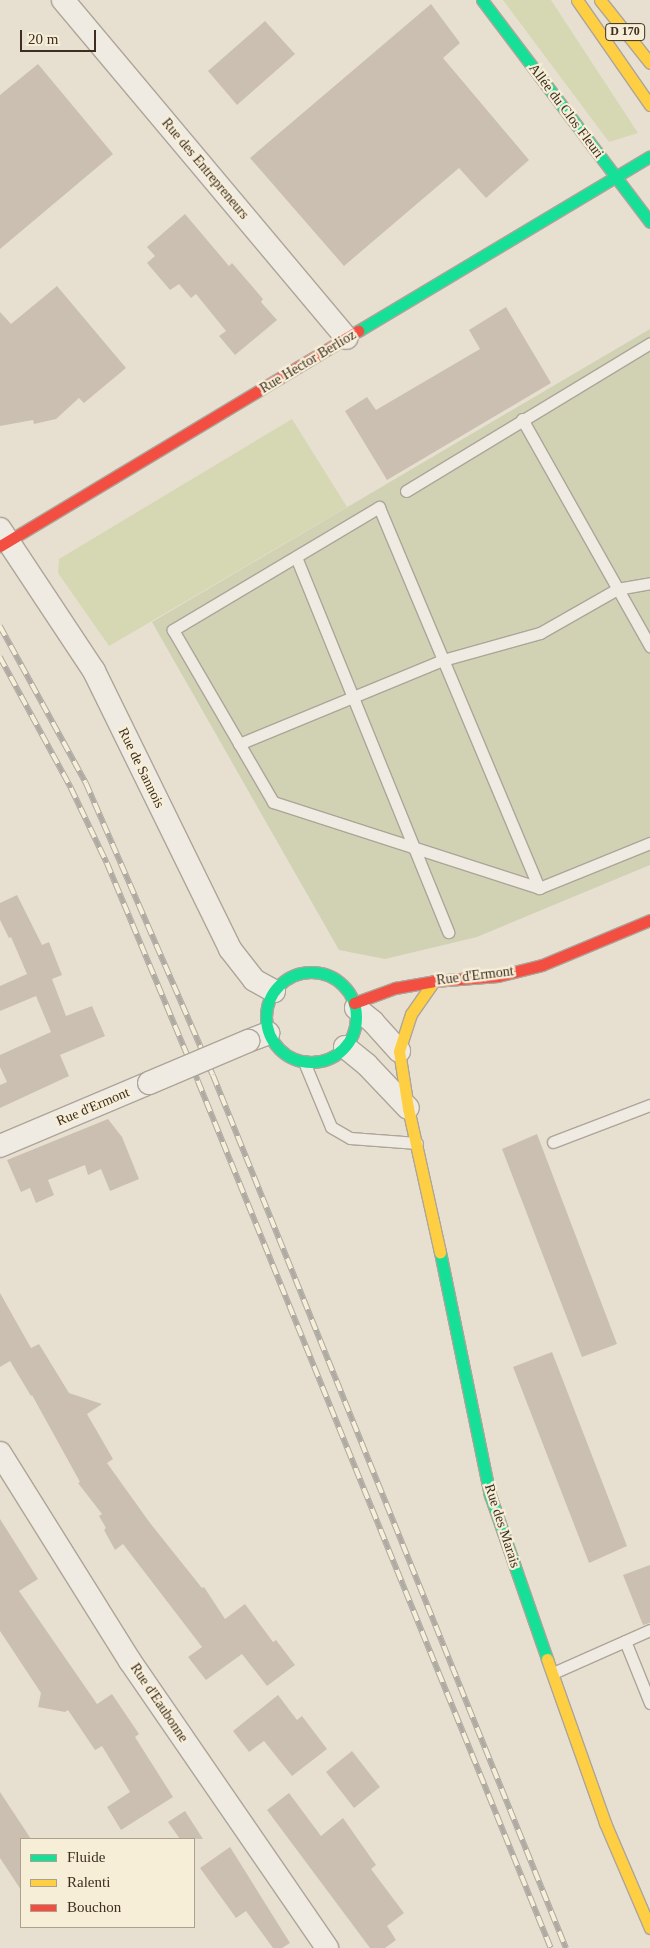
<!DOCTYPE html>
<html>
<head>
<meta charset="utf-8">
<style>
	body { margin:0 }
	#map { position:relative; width:650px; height:1948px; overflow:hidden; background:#e7e0d1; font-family:Georgia,serif }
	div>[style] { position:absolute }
	.green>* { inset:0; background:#d6d7b3 }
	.cemetery>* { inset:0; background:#d1d1b3 }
	.building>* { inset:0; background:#cbbfb2 }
	.roads { filter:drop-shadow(1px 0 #ada599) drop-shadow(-1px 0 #ada599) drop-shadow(0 1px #ada599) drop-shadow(0 -1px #ada599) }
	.lane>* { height:11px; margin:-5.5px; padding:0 5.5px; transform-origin:5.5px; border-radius:5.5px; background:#efebe3 }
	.street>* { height:22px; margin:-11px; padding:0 11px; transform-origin:11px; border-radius:11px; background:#efebe3 }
	.fast>* { height:11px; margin:-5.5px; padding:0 5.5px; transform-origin:5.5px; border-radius:5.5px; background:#16e098 }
	.fast>.ring { margin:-5.5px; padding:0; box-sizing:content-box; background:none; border:11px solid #16e098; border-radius:50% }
	.slow>* { height:11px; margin:-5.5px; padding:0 5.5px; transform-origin:5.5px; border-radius:5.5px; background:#ffcf43 }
	.jam>* { height:11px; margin:-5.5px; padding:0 5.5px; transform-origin:5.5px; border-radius:5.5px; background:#f24e42 }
	.rail>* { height:5.5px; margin-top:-2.75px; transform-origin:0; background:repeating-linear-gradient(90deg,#f7eed8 0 11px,#afaaa2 0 22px); box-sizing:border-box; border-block:1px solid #afaaa2 }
	.bridges { filter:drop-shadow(1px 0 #ada599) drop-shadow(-1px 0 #ada599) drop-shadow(0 1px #ada599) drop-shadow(0 -1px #ada599) }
	.street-bridge>* { height:22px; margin:-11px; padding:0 11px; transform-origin:11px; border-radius:11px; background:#efebe3 }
	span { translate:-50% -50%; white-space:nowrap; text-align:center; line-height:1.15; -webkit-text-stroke:4.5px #f7eed8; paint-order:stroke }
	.shield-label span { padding:1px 4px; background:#f7eed8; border:1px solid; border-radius:4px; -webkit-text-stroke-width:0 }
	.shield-label { font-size:12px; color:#3d2e20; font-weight:700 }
	.street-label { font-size:14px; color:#3d2e20 }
	.legend { position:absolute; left:20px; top:1838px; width:175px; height:90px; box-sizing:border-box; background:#f7eed8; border:1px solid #ada18e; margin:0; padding:6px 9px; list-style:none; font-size:15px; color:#3d2e20 }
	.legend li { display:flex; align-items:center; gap:10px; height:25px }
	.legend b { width:25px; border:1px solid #ada18e }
	.scale { position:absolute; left:20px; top:30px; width:76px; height:22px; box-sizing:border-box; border:2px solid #3d2e20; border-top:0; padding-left:6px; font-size:15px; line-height:18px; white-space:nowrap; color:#3d2e20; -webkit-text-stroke:4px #f7eed8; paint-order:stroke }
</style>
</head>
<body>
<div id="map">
	<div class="green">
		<div style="clip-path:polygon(503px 0,551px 0,638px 133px,609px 142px)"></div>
		<div style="clip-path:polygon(292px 419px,347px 507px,109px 646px,58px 573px,59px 559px)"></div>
	</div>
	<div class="cemetery">
		<div style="clip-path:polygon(650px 329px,650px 865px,477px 937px,385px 959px,339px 950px,152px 622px)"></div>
	</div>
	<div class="building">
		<div style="clip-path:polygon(431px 4px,460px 43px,443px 58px,529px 160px,486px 198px,459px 168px,344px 266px,250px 158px)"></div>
		<div style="clip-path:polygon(265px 21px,295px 54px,237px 105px,208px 71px)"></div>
		<div style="clip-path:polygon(38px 64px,113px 154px,0 249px,0 95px)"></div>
		<div style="clip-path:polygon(185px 214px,229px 266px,232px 263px,263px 299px,261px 302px,277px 320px,235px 355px,219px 336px,226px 331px,196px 294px,191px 298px,179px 284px,170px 290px,147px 263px,155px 256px,147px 247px)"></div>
		<div style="clip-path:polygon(57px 286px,126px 368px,84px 403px,79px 398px,56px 419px,34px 424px,33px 420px,0 426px,0 312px,11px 324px)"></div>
		<div style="clip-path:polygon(506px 307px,551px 383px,387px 480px,345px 411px,367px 397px,376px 410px,480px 349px,469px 330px)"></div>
		<div style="clip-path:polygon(17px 895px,42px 945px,49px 942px,62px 975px,52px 979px,66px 1016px,92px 1006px,105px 1036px,60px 1055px,69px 1076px,0 1108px,0 1085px,7px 1082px,0 1067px,0 1055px,51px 1032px,36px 996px,0 1011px,0 986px,27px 974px,11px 937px,9px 938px,0 920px,0 903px)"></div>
		<div style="clip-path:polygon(108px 1119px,122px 1137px,139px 1179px,110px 1191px,101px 1169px,88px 1175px,85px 1165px,48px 1180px,54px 1195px,36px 1203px,30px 1188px,21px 1192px,7px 1160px)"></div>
		<div style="clip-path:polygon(537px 1134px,617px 1344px,582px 1357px,502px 1149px)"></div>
		<div style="clip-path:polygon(0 1293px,31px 1348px,39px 1344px,69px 1393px,102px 1404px,87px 1414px,113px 1459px,107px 1463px,150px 1523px,202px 1588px,204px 1587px,225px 1619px,245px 1604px,273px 1642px,276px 1640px,295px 1665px,267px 1686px,242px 1654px,206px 1680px,188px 1657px,202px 1647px,123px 1544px,115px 1550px,104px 1530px,106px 1528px,99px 1516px,102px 1514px,78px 1483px,80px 1482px,32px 1395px,31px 1396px,10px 1361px,0 1367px)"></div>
		<div style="clip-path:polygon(552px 1352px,627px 1546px,589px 1563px,513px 1367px)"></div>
		<div style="clip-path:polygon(0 1519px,38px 1579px,19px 1591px,97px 1704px,112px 1694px,139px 1734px,135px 1737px,173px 1797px,121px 1830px,107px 1807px,130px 1792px,102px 1746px,95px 1750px,68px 1710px,65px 1712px,38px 1707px,41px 1693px,0 1631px)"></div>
		<div style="clip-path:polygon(650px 1565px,650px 1623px,643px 1625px,623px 1575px)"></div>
		<div style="clip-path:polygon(278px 1695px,297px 1720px,302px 1716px,327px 1749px,292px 1776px,264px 1741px,249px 1752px,233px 1731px)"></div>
		<div style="clip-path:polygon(352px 1751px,380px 1787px,354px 1808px,326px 1772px)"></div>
		<div style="clip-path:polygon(0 1792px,31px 1839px,21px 1839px,21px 1890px,0 1858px)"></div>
		<div style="clip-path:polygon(289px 1793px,321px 1836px,343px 1818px,376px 1865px,371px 1869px,404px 1913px,387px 1926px,396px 1940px,385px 1948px,370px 1948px,267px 1810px)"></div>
		<div style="clip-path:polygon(185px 1811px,203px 1839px,180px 1839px,168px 1822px)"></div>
		<div style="clip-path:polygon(230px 1847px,290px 1943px,282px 1948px,273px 1948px,246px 1911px,236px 1918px,200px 1868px)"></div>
	</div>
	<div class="roads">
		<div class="lane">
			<div style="left:522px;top:419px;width:261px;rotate:60.6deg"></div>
			<div style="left:406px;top:491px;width:285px;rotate:-31.2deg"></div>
			<div style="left:296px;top:557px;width:405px;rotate:67.9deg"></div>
			<div style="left:239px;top:744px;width:221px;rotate:-22.4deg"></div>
			<div style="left:443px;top:660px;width:101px;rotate:-15.6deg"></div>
			<div style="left:540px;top:633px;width:89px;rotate:-29.7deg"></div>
			<div style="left:617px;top:589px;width:34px;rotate:-10deg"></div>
			<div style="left:539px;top:888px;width:413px;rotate:-112.8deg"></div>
			<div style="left:379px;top:507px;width:240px;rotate:149.2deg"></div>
			<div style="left:173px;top:630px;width:199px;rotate:59.8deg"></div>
			<div style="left:273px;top:802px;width:280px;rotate:17.9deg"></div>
			<div style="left:539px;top:888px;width:120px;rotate:-22.1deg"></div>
			<div style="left:304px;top:1062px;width:70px;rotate:67.4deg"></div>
			<div style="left:331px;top:1127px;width:22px;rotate:30deg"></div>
			<div style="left:350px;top:1138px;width:67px;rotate:4.3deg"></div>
			<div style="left:553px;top:1142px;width:104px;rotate:-20.9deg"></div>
			<div style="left:625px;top:1641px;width:67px;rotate:68deg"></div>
			<div style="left:553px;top:1673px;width:106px;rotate:-23.9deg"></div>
		</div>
		<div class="street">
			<div style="left:63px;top:0;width:441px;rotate:50deg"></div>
			<div style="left:0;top:529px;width:170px;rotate:56.5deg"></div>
			<div style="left:94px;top:671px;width:309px;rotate:63.9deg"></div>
			<div style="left:230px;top:949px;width:39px;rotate:52deg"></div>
			<div style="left:254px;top:980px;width:23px;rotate:29deg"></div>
			<div style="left:356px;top:1008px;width:22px;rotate:39deg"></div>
			<div style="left:373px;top:1022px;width:39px;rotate:48deg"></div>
			<div style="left:248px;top:1041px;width:22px;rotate:-21deg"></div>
			<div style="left:345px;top:1047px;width:28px;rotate:39deg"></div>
			<div style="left:367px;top:1065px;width:59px;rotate:46.4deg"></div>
			<div style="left:0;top:1146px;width:162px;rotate:-22.9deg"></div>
			<div style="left:0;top:1453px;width:245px;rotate:58deg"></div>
			<div style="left:130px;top:1661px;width:348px;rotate:55.5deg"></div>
		</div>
		<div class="fast">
			<div style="left:482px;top:0;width:278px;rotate:52.9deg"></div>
			<div style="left:358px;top:331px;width:340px;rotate:-30.9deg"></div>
			<div class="ring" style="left:266px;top:972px;width:79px;height:79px"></div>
			<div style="left:440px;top:1252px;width:248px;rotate:78.4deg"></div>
			<div style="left:490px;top:1495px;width:174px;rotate:70.8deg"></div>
		</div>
		<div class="slow">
			<div style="left:577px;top:0;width:128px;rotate:55.2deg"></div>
			<div style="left:600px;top:0;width:80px;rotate:51.6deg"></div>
			<div style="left:434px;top:981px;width:40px;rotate:124.9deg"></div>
			<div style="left:411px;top:1014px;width:39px;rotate:108deg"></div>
			<div style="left:399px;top:1051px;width:58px;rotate:81deg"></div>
			<div style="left:408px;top:1108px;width:148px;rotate:77.5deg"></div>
			<div style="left:547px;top:1659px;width:174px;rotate:70.5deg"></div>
			<div style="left:605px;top:1823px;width:114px;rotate:66.8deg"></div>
		</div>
		<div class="jam">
			<div style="left:0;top:546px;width:418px;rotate:-31deg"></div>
			<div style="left:354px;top:1003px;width:44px;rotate:-20.1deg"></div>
			<div style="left:395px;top:988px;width:40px;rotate:-10deg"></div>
			<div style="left:434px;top:981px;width:64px;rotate:-4.5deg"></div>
			<div style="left:498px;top:976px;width:45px;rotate:-14deg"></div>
			<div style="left:542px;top:965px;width:117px;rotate:-22.6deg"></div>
		</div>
	</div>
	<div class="rail">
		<div style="left:0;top:626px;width:179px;rotate:61.3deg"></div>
		<div style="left:86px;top:783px;width:318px;rotate:66.5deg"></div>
		<div style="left:213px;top:1075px;width:942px;rotate:67.98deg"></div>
		<div style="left:0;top:657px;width:149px;rotate:61.5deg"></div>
		<div style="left:71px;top:788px;width:83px;rotate:64.4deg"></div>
		<div style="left:107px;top:863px;width:236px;rotate:67.3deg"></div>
		<div style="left:198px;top:1081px;width:936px;rotate:67.85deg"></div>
	</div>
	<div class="bridges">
		<div class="street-bridge">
			<div style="left:149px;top:1083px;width:108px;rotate:-23deg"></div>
		</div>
	</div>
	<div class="shield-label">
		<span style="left:625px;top:32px">D 170</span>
	</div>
	<div class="street-label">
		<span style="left:566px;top:111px;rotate:53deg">Allée du Clos Fleuri</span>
		<span style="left:205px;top:169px;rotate:50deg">Rue des Entrepreneurs</span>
		<span style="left:308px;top:362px;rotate:-31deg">Rue Hector Berlioz</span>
		<span style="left:141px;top:768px;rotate:64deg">Rue de Sannois</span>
		<span style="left:475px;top:976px;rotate:-7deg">Rue d'Ermont</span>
		<span style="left:93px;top:1107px;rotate:-23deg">Rue d'Ermont</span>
		<span style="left:502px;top:1526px;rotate:72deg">Rue des Marais</span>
		<span style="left:159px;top:1703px;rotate:56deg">Rue d'Eaubonne</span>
	</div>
	<ul class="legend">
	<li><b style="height:6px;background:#16e098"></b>Fluide</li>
	<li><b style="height:6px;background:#ffcf43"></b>Ralenti</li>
	<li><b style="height:6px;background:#f24e42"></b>Bouchon</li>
	</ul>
	<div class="scale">20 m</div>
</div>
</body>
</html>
